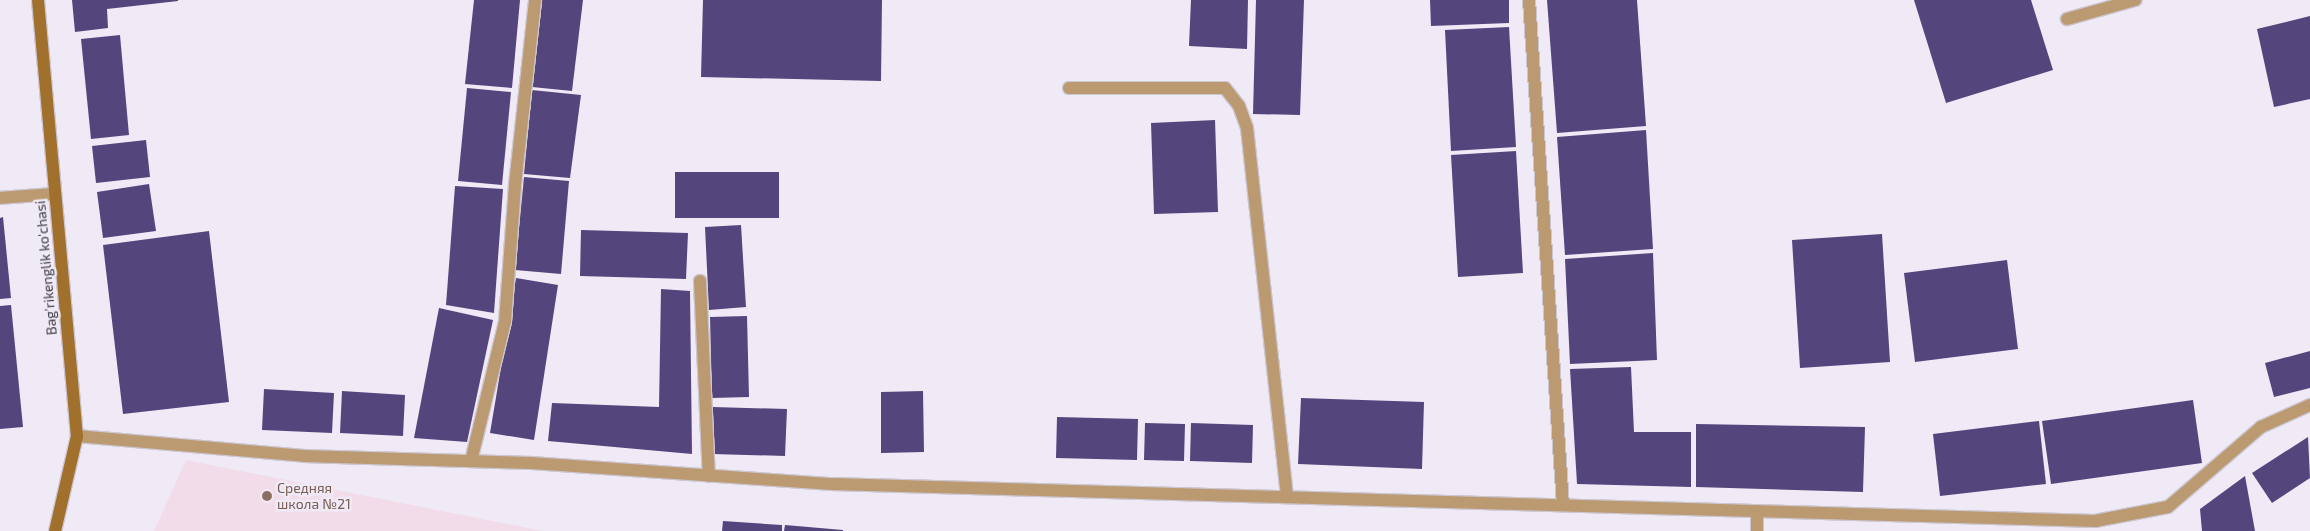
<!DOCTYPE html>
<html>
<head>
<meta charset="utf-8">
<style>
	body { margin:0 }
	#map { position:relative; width:2310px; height:531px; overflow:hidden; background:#f0eaf7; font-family:"Exo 2",sans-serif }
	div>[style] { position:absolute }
	.education>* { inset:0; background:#f2dcea }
	.building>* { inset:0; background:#55457d }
	.roads { filter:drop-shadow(1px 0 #ccc7d2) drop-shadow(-1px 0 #ccc7d2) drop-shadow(0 1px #ccc7d2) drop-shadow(0 -1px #ccc7d2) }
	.minor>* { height:12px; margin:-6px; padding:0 6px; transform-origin:6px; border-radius:6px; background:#bc9a71 }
	.secondary>* { height:12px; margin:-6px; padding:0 6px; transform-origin:6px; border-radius:6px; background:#a1702d }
	.dots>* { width:14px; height:14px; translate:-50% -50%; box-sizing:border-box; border:2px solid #f0eaf7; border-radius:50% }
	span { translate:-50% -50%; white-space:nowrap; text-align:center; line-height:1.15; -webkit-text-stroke:5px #f0eaf7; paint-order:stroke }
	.street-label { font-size:14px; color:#3c3a3f }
	.education-label { font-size:14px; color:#785e54 }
	.left { translate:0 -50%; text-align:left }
</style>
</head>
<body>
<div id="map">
	<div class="education">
		<div style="clip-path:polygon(186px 460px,543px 531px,154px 531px)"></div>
	</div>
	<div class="building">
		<div style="clip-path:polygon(72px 0,178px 0,178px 1px,107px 9px,108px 28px,75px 32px)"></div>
		<div style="clip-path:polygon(474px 0,520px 0,512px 88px,465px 84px)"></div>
		<div style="clip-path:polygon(542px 0,583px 0,572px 91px,532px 87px)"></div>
		<div style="clip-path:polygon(703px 0,882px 0,881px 81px,701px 77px)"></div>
		<div style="clip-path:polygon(1191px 0,1248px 0,1247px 49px,1189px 46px)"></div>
		<div style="clip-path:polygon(1256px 0,1304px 0,1300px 115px,1253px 114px)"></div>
		<div style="clip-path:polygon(1430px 0,1509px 0,1509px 23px,1431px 26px)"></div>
		<div style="clip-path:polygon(1547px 0,1637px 0,1646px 126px,1557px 133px)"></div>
		<div style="clip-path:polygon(1914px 0,2031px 0,2053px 70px,1946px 103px)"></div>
		<div style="clip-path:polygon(2310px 16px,2310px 99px,2274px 107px,2257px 29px)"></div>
		<div style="clip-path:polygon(1509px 27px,1516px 147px,1451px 151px,1445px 30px)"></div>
		<div style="clip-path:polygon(120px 35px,129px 135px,91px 139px,81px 39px)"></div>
		<div style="clip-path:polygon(467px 88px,511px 92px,502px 185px,458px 181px)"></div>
		<div style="clip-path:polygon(532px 90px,581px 95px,570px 178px,524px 174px)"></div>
		<div style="clip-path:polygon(1215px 120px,1218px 212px,1154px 214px,1151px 123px)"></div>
		<div style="clip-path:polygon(1646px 130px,1653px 249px,1565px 255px,1557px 137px)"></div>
		<div style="clip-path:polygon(146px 140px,150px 177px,96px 183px,92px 146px)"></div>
		<div style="clip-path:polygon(1516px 151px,1523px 273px,1458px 277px,1451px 155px)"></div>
		<div style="clip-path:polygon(675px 172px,779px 172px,779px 218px,675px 218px)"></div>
		<div style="clip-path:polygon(524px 177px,569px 181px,561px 274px,515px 270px)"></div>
		<div style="clip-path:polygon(149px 184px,156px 231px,103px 238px,97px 192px)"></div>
		<div style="clip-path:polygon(455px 186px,503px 189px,494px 313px,446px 305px)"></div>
		<div style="clip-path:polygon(3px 217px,11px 298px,0 299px,0 218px)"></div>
		<div style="clip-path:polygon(741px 225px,746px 307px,709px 310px,705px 227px)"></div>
		<div style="clip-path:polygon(581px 230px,688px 233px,686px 279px,580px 276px)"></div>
		<div style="clip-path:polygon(209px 231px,229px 402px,123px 414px,103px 245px)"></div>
		<div style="clip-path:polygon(1882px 234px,1890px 362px,1800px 368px,1792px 240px)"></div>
		<div style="clip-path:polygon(1653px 253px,1657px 360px,1570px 364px,1565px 259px)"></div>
		<div style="clip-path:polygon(2007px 260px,2018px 349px,1915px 362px,1904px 273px)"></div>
		<div style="clip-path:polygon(516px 278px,558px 285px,534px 440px,490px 433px)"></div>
		<div style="clip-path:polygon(661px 289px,690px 291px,692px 454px,548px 441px,552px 403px,659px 407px)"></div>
		<div style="clip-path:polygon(11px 305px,23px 427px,0 429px,0 306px)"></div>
		<div style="clip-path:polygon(439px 308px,493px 320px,467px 442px,414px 438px)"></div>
		<div style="clip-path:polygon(747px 316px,749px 397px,712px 398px,710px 317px)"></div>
		<div style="clip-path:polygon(2310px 351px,2310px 388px,2274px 397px,2265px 363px)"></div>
		<div style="clip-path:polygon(1631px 367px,1634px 432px,1691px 432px,1691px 487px,1577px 484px,1570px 369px)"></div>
		<div style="clip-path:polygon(264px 389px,334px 393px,332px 433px,262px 430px)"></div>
		<div style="clip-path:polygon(342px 391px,405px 395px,403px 436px,340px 433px)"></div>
		<div style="clip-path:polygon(923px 391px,924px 452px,881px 453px,881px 392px)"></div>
		<div style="clip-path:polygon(1301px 398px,1424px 402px,1422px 469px,1298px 464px)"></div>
		<div style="clip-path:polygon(2193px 400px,2202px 463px,2051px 484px,2042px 421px)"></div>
		<div style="clip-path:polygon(713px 407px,787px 409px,785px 456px,712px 454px)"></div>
		<div style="clip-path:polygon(1057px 417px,1138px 419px,1137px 460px,1056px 458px)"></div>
		<div style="clip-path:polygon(2039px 421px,2046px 484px,1940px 496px,1933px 434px)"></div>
		<div style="clip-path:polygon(1145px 423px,1185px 424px,1184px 461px,1144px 460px)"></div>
		<div style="clip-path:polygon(1191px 423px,1253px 425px,1252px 463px,1190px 461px)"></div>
		<div style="clip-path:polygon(1696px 424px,1865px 427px,1863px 492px,1696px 487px)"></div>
		<div style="clip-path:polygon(2308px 437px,2310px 478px,2272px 503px,2252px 473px)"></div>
		<div style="clip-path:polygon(2245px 476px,2255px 531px,2202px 531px,2200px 509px)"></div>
		<div style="clip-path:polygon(723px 521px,782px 525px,782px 531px,722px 531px)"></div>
		<div style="clip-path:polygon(785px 525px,843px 530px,843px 531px,784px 531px)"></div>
	</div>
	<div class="roads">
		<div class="minor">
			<div style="left:1529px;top:0;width:506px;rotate:86.15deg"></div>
			<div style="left:2067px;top:19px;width:71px;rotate:-15.6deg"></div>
			<div style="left:1069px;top:88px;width:156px"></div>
			<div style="left:1225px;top:88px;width:23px;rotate:52deg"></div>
			<div style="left:1239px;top:106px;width:23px;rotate:70deg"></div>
			<div style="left:1247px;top:128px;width:371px;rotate:83.8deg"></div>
			<div style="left:0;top:198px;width:54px;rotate:-4.2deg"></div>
			<div style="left:700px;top:281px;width:195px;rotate:87.4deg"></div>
			<div style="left:77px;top:436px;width:228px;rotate:5deg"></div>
			<div style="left:304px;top:456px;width:226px;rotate:1.8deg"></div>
			<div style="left:530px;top:463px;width:304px;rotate:4deg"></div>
			<div style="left:833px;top:484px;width:1263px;rotate:1.68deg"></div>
			<div style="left:2095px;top:521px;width:74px;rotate:-10.9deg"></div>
			<div style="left:2168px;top:507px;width:123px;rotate:-40.7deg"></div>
			<div style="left:2261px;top:427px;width:54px;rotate:-24.2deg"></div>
			<div style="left:471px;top:461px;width:143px;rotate:-76.3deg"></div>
			<div style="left:505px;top:322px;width:137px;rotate:-85.8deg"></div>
			<div style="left:515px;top:185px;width:186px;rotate:-83.8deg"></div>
			<div style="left:1757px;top:531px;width:20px;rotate:-90deg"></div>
		</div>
		<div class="secondary">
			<div style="left:38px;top:0;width:438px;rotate:84.9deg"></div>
			<div style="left:77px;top:436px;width:98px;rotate:103deg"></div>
		</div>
	</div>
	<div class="dots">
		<div style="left:267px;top:496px;background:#8d6e63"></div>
	</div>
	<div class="street-label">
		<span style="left:46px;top:268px;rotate:-95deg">Bag'rikenglik ko'chasi</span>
	</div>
	<div class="education-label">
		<span class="left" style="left:277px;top:496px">Средняя<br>школа №21</span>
	</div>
</div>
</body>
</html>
